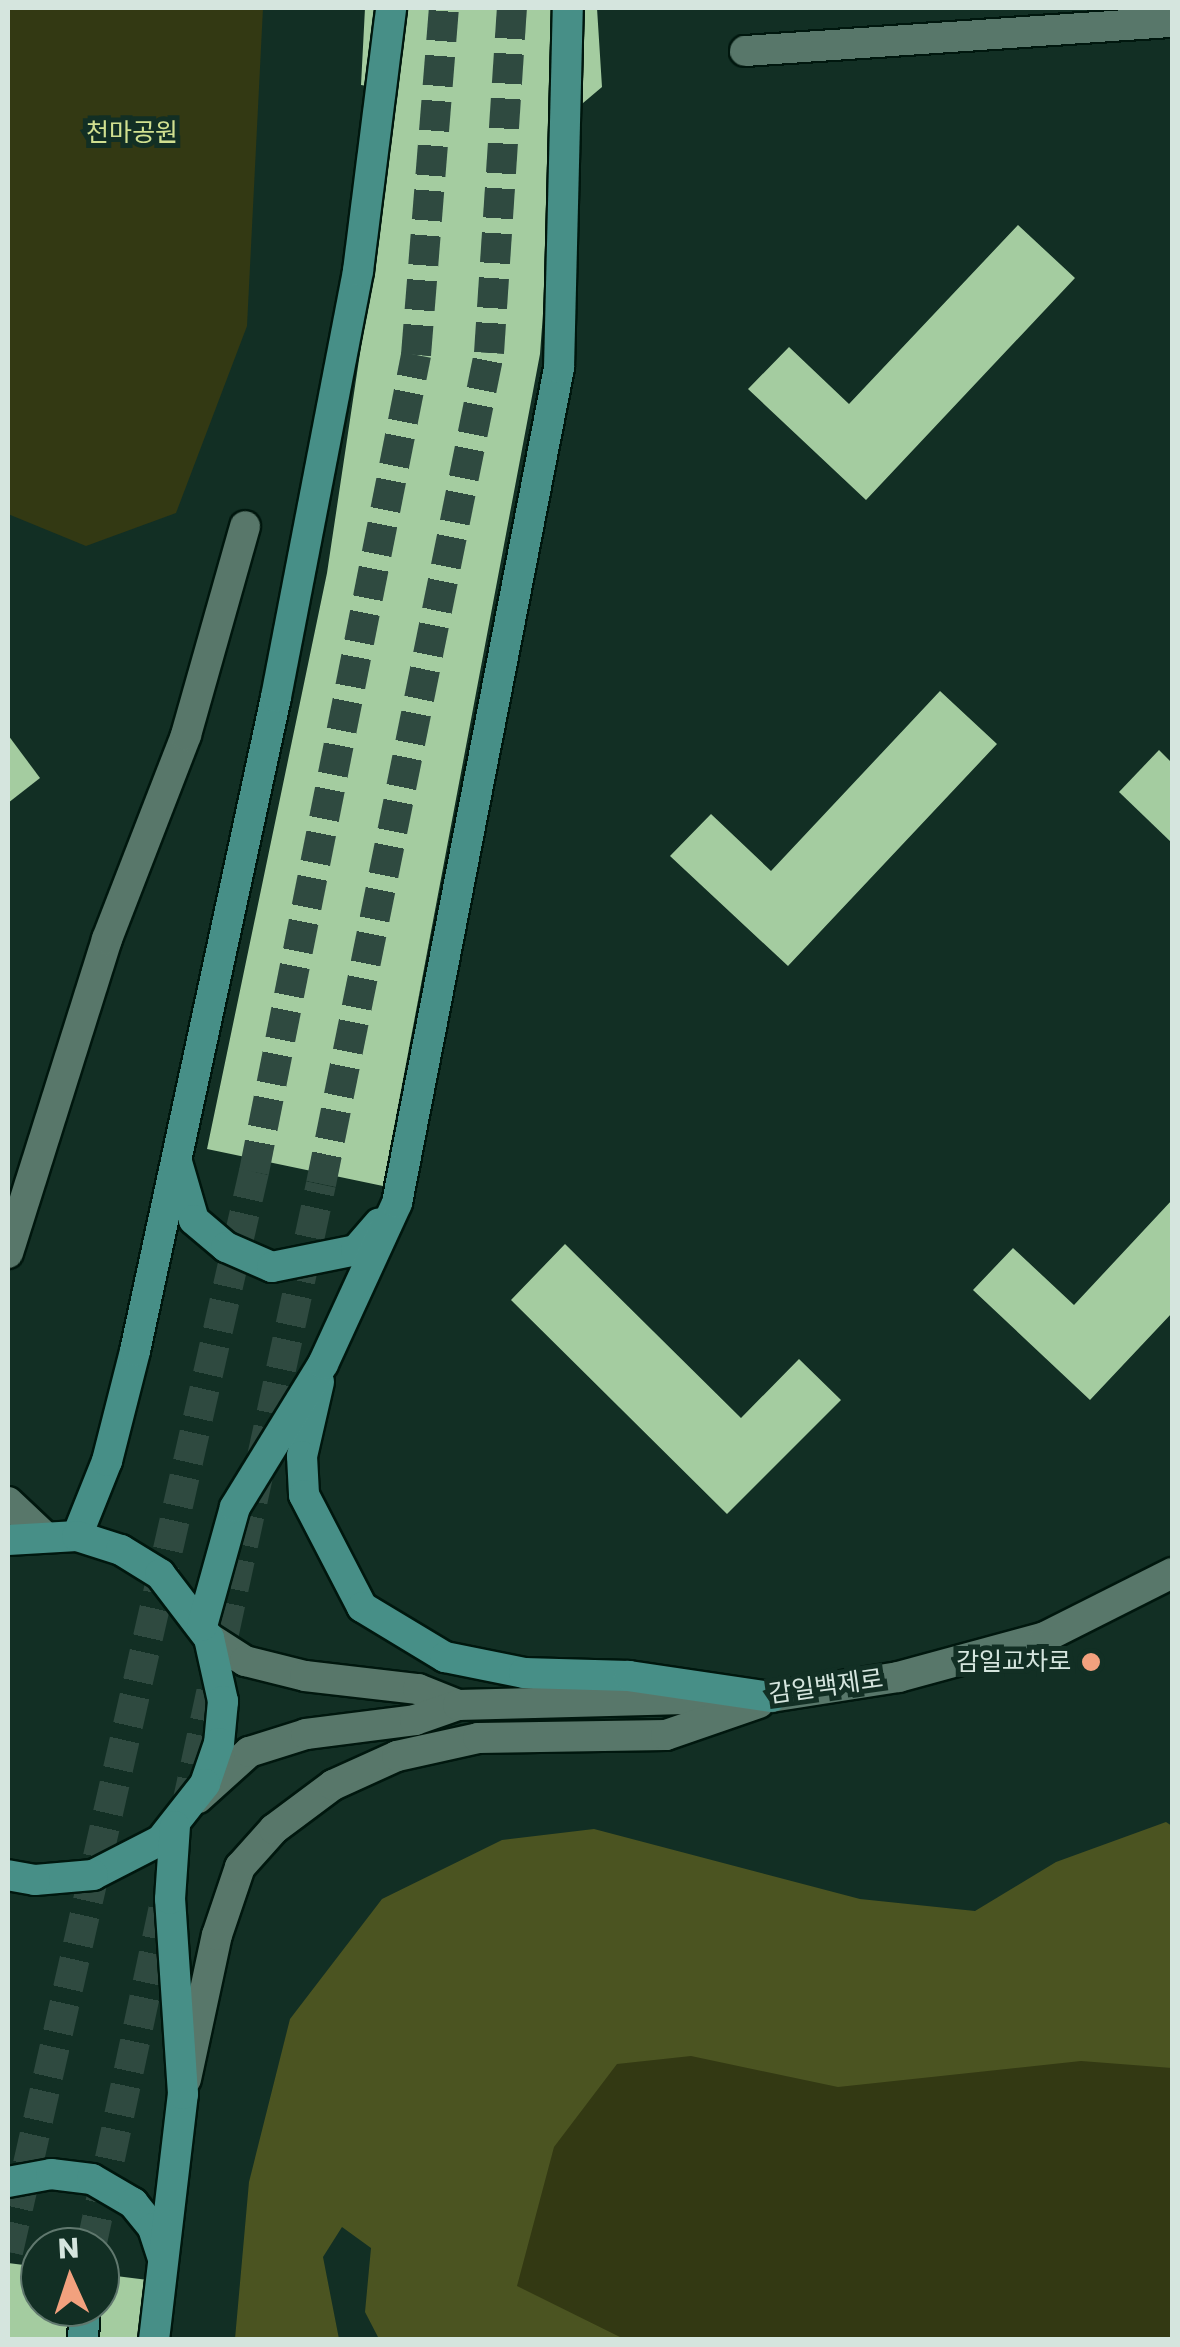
<!DOCTYPE html>
<html>
<head>
<meta charset="utf-8">
<style>
	body { margin:0 }
	#map { position:relative; width:1180px; height:2347px; overflow:hidden; background:#122f24; font-family:Poppins,"Noto Sans KR",sans-serif }
	div>[style] { position:absolute }
	.green>* { inset:0; background:#333913 }
	.forest>* { inset:0; background:#4b5421 }
	.building>* { inset:0; background:#a4cca0 }
	.primary-tunnel>* { height:30px; margin-top:-15px; transform-origin:0; background:repeating-linear-gradient(90deg,#2f4a40 0 30px,transparent 0 45px) }
	.roads { filter:drop-shadow(2px 0 #00170e) drop-shadow(-2px 0 #00170e) drop-shadow(0 2px #00170e) drop-shadow(0 -2px #00170e) }
	.street>* { height:30px; margin:-15px; padding:0 15px; transform-origin:15px; border-radius:15px; background:#58776a }
	.secondary>* { height:30px; margin:-15px; padding:0 15px; transform-origin:15px; border-radius:15px; background:#58776a }
	.primary>* { height:30px; margin:-15px; padding:0 15px; transform-origin:15px; border-radius:15px; background:#478f87 }
	.dots>* { width:28px; height:28px; translate:-50% -50%; box-sizing:border-box; border:5px solid #122f24; border-radius:50% }
	span { translate:-50% -50%; white-space:nowrap; text-align:center; line-height:1.15; -webkit-text-stroke:10px #122f24; paint-order:stroke }
	.park-label { font-size:25px; color:#d1e090 }
	.poi-label { font-size:25px; color:#d5e5de }
	.right { translate:-100% -50%; text-align:right }
	.street-label { font-size:25px; color:#d5e5de }
	.frame { position:absolute; inset:0; border:10px solid #d5e5de; pointer-events:none }
	.north { position:absolute; left:20px; top:2227px; width:100px; height:100px; box-sizing:border-box; background:#122f24; border:2px solid #60786e; border-radius:50%; rotate:357deg; font-size:28px; font-weight:700; line-height:40px; text-align:center; color:#d5e5de }
	.north::after { content:''; display:block; margin:auto; width:35px; height:45px; background:#f2a17e; clip-path:polygon(50% 0,100% 100%,50% 72%,0 100%) }
</style>
</head>
<body>
<div id="map">
	<div class="green">
		<div style="clip-path:polygon(8px 8px,263px 8px,247px 326px,176px 513px,86px 546px,8px 514px)"></div>
		<div style="clip-path:polygon(1172px 2005px,1172px 2339px,459px 2340px,608px 2019px)"></div>
	</div>
	<div class="forest">
		<div style="clip-path:polygon(1166px 1822px,1172px 1826px,1172px 2068px,1081px 2061px,838px 2087px,691px 2056px,617px 2064px,554px 2147px,517px 2286px,624px 2339px,379px 2339px,365px 2312px,371px 2248px,342px 2227px,323px 2257px,339px 2339px,235px 2339px,249px 2182px,290px 2019px,382px 1899px,502px 1840px,594px 1829px,860px 1899px,975px 1911px,1056px 1862px)"></div>
	</div>
	<div class="building">
		<div style="clip-path:polygon(365px 8px,597px 8px,602px 87px,557px 125px,540px 354px,383px 1186px,207px 1149px,327px 573px,375px 253px,388px 89px,361px 85px)"></div>
		<div style="clip-path:polygon(1018px 225px,1075px 278px,866px 500px,748px 389px,789px 347px,849px 404px)"></div>
		<div style="clip-path:polygon(940px 691px,997px 744px,788px 966px,670px 856px,711px 814px,771px 871px)"></div>
		<div style="clip-path:polygon(8px 735px,40px 778px,8px 803px)"></div>
		<div style="clip-path:polygon(1159px 750px,1172px 763px,1172px 843px,1119px 792px)"></div>
		<div style="clip-path:polygon(1172px 1200px,1172px 1313px,1090px 1400px,973px 1290px,1013px 1248px,1074px 1305px)"></div>
		<div style="clip-path:polygon(565px 1244px,741px 1418px,799px 1359px,841px 1400px,727px 1514px,511px 1300px)"></div>
		<div style="clip-path:polygon(8px 2263px,40px 2267px,40px 2307px,100px 2307px,100px 2274px,148px 2280px,142px 2340px,8px 2340px)"></div>
	</div>
	<div class="primary-tunnel">
		<div style="left:186px;top:1809px;width:639px;rotate:-77.81deg"></div>
		<div style="left:321px;top:1184px;width:848px;rotate:-78.57deg"></div>
		<div style="left:489px;top:353px;width:346px;rotate:-86.2deg"></div>
		<div style="left:91px;top:2247px;width:357px;rotate:-77.9deg"></div>
		<div style="left:8px;top:2252px;width:1108px;rotate:-77.17deg"></div>
		<div style="left:254px;top:1172px;width:833px;rotate:-78.78deg"></div>
		<div style="left:416px;top:355px;width:348px;rotate:-85.4deg"></div>
	</div>
	<div class="roads">
		<div class="street">
			<div style="left:745px;top:51px;width:428px;rotate:-3.9deg"></div>
			<div style="left:8px;top:1253px;width:329px;rotate:-72.5deg"></div>
			<div style="left:107px;top:939px;width:219px;rotate:-68.8deg"></div>
			<div style="left:186px;top:735px;width:217px;rotate:-74.2deg"></div>
			<div style="left:8px;top:1502px;width:47px;rotate:43.3deg"></div>
		</div>
		<div class="secondary">
			<div style="left:209px;top:1638px;width:43px;rotate:32.6deg"></div>
			<div style="left:245px;top:1661px;width:62px;rotate:14deg"></div>
			<div style="left:305px;top:1676px;width:114px;rotate:6.6deg"></div>
			<div style="left:418px;top:1689px;width:43px;rotate:21.8deg"></div>
			<div style="left:198px;top:1798px;width:69px;rotate:-42deg"></div>
			<div style="left:249px;top:1752px;width:60px;rotate:-17.5deg"></div>
			<div style="left:306px;top:1734px;width:110px;rotate:-7.3deg"></div>
			<div style="left:415px;top:1720px;width:46px;rotate:-19.2deg"></div>
			<div style="left:458px;top:1705px;width:313px;rotate:-1.5deg"></div>
			<div style="left:771px;top:1697px;width:129px;rotate:-8.9deg"></div>
			<div style="left:898px;top:1677px;width:152px;rotate:-15.2deg"></div>
			<div style="left:1045px;top:1637px;width:142px;rotate:-26.7deg"></div>
			<div style="left:186px;top:2079px;width:147px;rotate:-77.9deg"></div>
			<div style="left:217px;top:1935px;width:72px;rotate:-71.3deg"></div>
			<div style="left:240px;top:1867px;width:51px;rotate:-48.2deg"></div>
			<div style="left:274px;top:1829px;width:74px;rotate:-36.7deg"></div>
			<div style="left:333px;top:1785px;width:70px;rotate:-24.4deg"></div>
			<div style="left:397px;top:1756px;width:83px;rotate:-12.5deg"></div>
			<div style="left:478px;top:1738px;width:188px;rotate:-0.9deg"></div>
			<div style="left:666px;top:1735px;width:98px;rotate:-19deg"></div>
		</div>
		<div class="primary">
			<div style="left:177px;top:1162px;width:60px;rotate:73.7deg"></div>
			<div style="left:194px;top:1220px;width:42px;rotate:40.2deg"></div>
			<div style="left:226px;top:1247px;width:50px;rotate:23.5deg"></div>
			<div style="left:272px;top:1267px;width:86px;rotate:-11.4deg"></div>
			<div style="left:356px;top:1250px;width:35px;rotate:-49deg"></div>
			<div style="left:319px;top:1382px;width:76px;rotate:102.9deg"></div>
			<div style="left:302px;top:1456px;width:39px;rotate:87deg"></div>
			<div style="left:304px;top:1495px;width:126px;rotate:62.6deg"></div>
			<div style="left:362px;top:1607px;width:97px;rotate:31.1deg"></div>
			<div style="left:445px;top:1657px;width:81px;rotate:11.4deg"></div>
			<div style="left:524px;top:1673px;width:105px;rotate:1.6deg"></div>
			<div style="left:629px;top:1676px;width:144px;rotate:8.4deg"></div>
			<div style="left:77px;top:1536px;width:81px;rotate:-68.2deg"></div>
			<div style="left:107px;top:1461px;width:114px;rotate:-75.7deg"></div>
			<div style="left:135px;top:1351px;width:669px;rotate:-77.83deg"></div>
			<div style="left:276px;top:697px;width:434px;rotate:-79.1deg"></div>
			<div style="left:358px;top:271px;width:265px;rotate:-82.8deg"></div>
			<div style="left:8px;top:1540px;width:69px;rotate:-3.3deg"></div>
			<div style="left:77px;top:1536px;width:46px;rotate:17.7deg"></div>
			<div style="left:121px;top:1550px;width:46px;rotate:31.6deg"></div>
			<div style="left:160px;top:1574px;width:81px;rotate:52.6deg"></div>
			<div style="left:209px;top:1638px;width:65px;rotate:77.5deg"></div>
			<div style="left:223px;top:1701px;width:42px;rotate:95.4deg"></div>
			<div style="left:219px;top:1743px;width:43px;rotate:108.9deg"></div>
			<div style="left:205px;top:1784px;width:71px;rotate:128.2deg"></div>
			<div style="left:161px;top:1840px;width:76px;rotate:152.8deg"></div>
			<div style="left:93px;top:1875px;width:58px;rotate:175.1deg"></div>
			<div style="left:35px;top:1880px;width:27px;rotate:-170deg"></div>
			<div style="left:202px;top:1626px;width:123px;rotate:-74.5deg"></div>
			<div style="left:235px;top:1507px;width:168px;rotate:-58.4deg"></div>
			<div style="left:323px;top:1364px;width:177px;rotate:-65.3deg"></div>
			<div style="left:397px;top:1203px;width:851px;rotate:-79.02deg"></div>
			<div style="left:559px;top:368px;width:360px;rotate:-88.6deg"></div>
			<div style="left:8px;top:2182px;width:44px;rotate:-10.5deg"></div>
			<div style="left:51px;top:2174px;width:41px;rotate:7deg"></div>
			<div style="left:92px;top:2179px;width:48px;rotate:30.3deg"></div>
			<div style="left:133px;top:2203px;width:32px;rotate:51deg"></div>
			<div style="left:153px;top:2228px;width:32px;rotate:72deg"></div>
			<div style="left:83px;top:2340px;width:33px;rotate:-87deg"></div>
			<div style="left:154px;top:2340px;width:248px;rotate:-83.3deg"></div>
			<div style="left:183px;top:2094px;width:195px;rotate:-93.8deg"></div>
			<div style="left:170px;top:1899px;width:73px;rotate:-86.1deg"></div>
		</div>
	</div>
	<div class="dots">
		<div style="left:1091px;top:1662px;background:#f2a17e"></div>
	</div>
	<div class="park-label">
		<span style="left:132px;top:133px">천마공원</span>
	</div>
	<div class="poi-label">
		<span class="right" style="left:1071px;top:1662px">감일교차로</span>
	</div>
	<div class="street-label">
		<span style="left:826px;top:1687px;rotate:-8deg">감일백제로</span>
	</div>
	<div class="frame"></div>
	<div class="north">N</div>
</div>
</body>
</html>
